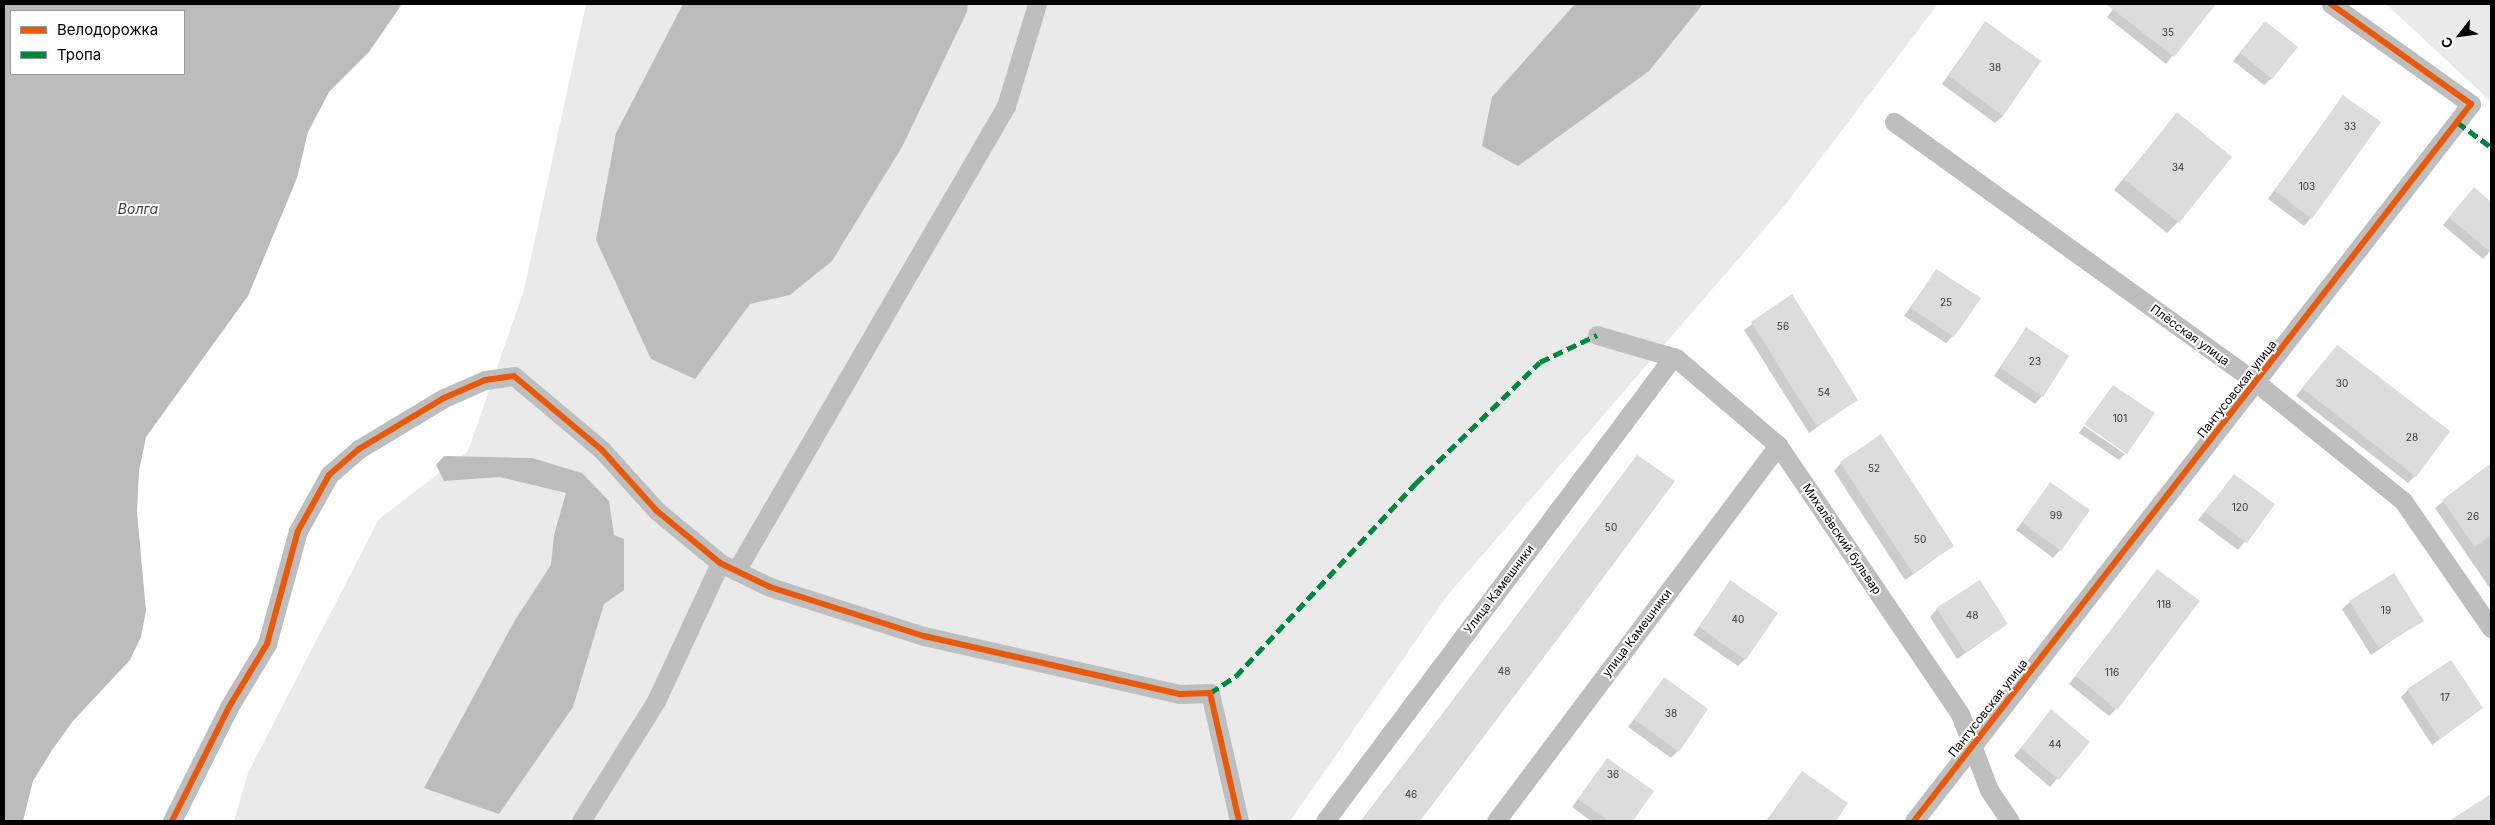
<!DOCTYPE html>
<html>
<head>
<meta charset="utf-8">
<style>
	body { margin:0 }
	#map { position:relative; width:2495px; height:825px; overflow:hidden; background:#fff; font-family:Inter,sans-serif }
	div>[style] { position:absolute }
	.green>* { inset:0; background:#eaeaea }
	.water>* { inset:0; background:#bcbcbc }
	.shadow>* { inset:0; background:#0003 }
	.building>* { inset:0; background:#dcdcdc }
	.minor>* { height:19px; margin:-9.5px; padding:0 9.5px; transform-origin:9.5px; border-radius:9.5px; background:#bebebe }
	.quiet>* { height:5px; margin-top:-2.5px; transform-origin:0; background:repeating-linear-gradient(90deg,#00873e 0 10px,transparent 0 15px) }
	.cycleway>* { height:6px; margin:-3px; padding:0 3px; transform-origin:3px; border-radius:3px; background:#e8590c }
	span { translate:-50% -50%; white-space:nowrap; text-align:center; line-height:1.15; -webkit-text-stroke:4px #fff; paint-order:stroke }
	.number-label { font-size:10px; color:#373737 }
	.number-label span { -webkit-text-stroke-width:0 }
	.street-label { font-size:12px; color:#000 }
	.water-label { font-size:14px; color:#404040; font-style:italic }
	.frame { position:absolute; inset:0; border:5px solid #000; pointer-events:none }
	.legend { position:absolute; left:10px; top:10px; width:175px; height:65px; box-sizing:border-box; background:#fff; border:1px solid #999; margin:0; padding:6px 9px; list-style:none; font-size:15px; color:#000 }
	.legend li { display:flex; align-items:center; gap:10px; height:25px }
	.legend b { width:25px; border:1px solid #999 }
	.north { position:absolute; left:2435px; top:10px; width:50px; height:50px; -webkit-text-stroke:4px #fff; paint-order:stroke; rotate:240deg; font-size:14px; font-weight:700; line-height:20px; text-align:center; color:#000 }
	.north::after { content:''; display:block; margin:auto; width:18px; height:22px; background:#000; clip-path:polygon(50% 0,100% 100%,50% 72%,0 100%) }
</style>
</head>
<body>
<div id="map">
	<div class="green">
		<div style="clip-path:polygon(586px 4px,1938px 4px,1785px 205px,1447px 596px,1290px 821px,234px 821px,248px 773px,379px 519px,468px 451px,524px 290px)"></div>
		<div style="clip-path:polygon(2386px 4px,2491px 4px,2491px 103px,2485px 96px)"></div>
	</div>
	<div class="water">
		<div style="clip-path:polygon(evenodd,4px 4px,402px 4px,369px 52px,329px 92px,308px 132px,297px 178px,248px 296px,146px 437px,139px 471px,137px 512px,146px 611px,141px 637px,130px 660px,73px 721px,52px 750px,33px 781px,23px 821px,4px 821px,4px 4px,11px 11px,184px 11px,184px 74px,11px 74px,11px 11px)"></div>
		<div style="clip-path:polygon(683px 4px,968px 4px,967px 12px,902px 147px,832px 261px,790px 295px,750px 304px,695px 379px,651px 359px,596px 240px,616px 133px)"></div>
		<div style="clip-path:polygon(1575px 4px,1703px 4px,1649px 71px,1518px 166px,1482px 146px,1492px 97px)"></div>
		<div style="clip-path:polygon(444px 456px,532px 458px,582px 473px,609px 501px,614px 535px,624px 539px,624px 590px,604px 604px,573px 707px,499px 814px,424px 788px,515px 620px,551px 565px,554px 535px,566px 493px,500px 477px,444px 481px,436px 465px)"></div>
	</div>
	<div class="shadow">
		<div style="clip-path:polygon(2117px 4px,2214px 4px,2166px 64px,2107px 17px)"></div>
		<div style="clip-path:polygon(1985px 23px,2003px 116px,1995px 123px,1942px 84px)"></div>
		<div style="clip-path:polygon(2258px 30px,2272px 78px,2264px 85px,2233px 61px)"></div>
		<div style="clip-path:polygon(2343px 97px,2311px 218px,2304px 226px,2268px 199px)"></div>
		<div style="clip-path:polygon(2177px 114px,2178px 222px,2167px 233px,2114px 190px)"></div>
		<div style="clip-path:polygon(2474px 189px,2491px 203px,2491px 250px,2483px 259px,2443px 225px)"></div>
		<div style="clip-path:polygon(1936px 271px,1953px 336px,1946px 343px,1904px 316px)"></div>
		<div style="clip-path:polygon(1792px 296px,1856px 400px,1809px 433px,1744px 330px)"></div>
		<div style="clip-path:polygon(2026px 329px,2042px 396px,2035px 404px,1994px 376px)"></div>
		<div style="clip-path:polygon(2337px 346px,2415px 476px,2408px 483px,2296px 396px)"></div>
		<div style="clip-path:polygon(2113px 386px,2127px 452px,2085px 424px)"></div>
		<div style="clip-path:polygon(2084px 426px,2125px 454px,2119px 460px,2079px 433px)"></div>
		<div style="clip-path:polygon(1637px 457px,1673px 481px,1418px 821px,1361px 821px)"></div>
		<div style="clip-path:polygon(1841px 463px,1953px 546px,1905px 580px,1834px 471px)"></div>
		<div style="clip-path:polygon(2485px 469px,2491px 478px,2491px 590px,2435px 508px)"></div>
		<div style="clip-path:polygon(2234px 476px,2274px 505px,2238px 550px,2198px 520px)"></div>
		<div style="clip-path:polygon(2050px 484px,2060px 550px,2053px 558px,2016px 530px)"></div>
		<div style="clip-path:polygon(2157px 571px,2116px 709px,2109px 716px,2069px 684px)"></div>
		<div style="clip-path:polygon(1730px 582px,1745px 659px,1738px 666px,1693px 635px)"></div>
		<div style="clip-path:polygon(2350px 602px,2422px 620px,2371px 655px,2342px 609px)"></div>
		<div style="clip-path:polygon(1937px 609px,2007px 624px,1957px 659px,1930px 617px)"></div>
		<div style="clip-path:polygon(1664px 679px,1678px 751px,1671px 758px,1628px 727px)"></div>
		<div style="clip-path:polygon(2408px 690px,2482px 708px,2432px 745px,2401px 697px)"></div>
		<div style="clip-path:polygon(2051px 711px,2089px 742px,2050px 787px,2014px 756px)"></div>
		<div style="clip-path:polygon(1607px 760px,1652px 792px,1631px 821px,1591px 821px,1572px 807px)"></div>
		<div style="clip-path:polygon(1802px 772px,1846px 803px,1834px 821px,1766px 821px)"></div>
		<div style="clip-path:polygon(2491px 795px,2491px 821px,2452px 821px,2453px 820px)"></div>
	</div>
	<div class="building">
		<div style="clip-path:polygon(2106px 4px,2216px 4px,2174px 57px)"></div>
		<div style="clip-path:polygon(1985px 21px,2041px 61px,2003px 116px,1949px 76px)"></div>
		<div style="clip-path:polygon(2265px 21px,2298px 47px,2272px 79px,2240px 53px)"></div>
		<div style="clip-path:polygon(2343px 95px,2381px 122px,2312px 219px,2275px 191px)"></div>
		<div style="clip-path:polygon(2177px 112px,2232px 157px,2179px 223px,2124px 179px)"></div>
		<div style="clip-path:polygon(2474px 187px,2491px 202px,2491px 253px,2449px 217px)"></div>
		<div style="clip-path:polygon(1936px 269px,1981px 298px,1954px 337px,1911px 308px)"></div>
		<div style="clip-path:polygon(1792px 294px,1858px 400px,1817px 427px,1751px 322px)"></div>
		<div style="clip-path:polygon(2026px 327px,2069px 356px,2043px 397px,2001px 368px)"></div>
		<div style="clip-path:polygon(2337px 345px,2450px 431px,2416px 477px,2302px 388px)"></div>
		<div style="clip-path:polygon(2113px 385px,2155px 413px,2127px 454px,2085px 425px)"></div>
		<div style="clip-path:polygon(1881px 434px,1954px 546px,1913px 573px,1840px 462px)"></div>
		<div style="clip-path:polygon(1637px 455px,1675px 481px,1569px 624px,1420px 821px,1362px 821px)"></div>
		<div style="clip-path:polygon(2491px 463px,2491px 535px,2475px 547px,2442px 500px)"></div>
		<div style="clip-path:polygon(2234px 474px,2275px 504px,2247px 543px,2205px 512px)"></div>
		<div style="clip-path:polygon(2050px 482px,2090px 510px,2061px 551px,2022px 522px)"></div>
		<div style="clip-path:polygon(2157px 569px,2200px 601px,2117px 710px,2076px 676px)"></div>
		<div style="clip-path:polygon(2394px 573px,2424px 621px,2379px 648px,2349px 601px)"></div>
		<div style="clip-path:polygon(1730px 580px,1778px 613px,1746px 660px,1699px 627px)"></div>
		<div style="clip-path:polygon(1980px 580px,2008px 624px,1965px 652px,1936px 608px)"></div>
		<div style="clip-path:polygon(2451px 660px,2483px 708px,2440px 739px,2407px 689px)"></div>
		<div style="clip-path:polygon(1664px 677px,1708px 709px,1679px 752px,1634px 719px)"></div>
		<div style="clip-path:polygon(2051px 709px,2090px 742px,2059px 780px,2021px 748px)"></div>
		<div style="clip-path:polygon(1607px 758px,1654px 791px,1633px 821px,1609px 821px,1578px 799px)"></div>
		<div style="clip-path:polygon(1802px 771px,1848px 803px,1836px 821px,1767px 821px)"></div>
		<div style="clip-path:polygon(2491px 794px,2491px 821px,2449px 821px)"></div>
	</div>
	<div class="minor">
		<div style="left:1894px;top:122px;width:447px;rotate:35.7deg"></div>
		<div style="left:2257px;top:383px;width:188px;rotate:38.9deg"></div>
		<div style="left:2403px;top:501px;width:155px;rotate:55.3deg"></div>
		<div style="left:1597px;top:335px;width:82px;rotate:16.2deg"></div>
		<div style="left:1676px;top:358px;width:134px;rotate:40.5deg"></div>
		<div style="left:1778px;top:445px;width:325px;rotate:55.9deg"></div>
		<div style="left:1960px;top:714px;width:81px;rotate:69.1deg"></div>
		<div style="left:1989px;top:790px;width:37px;rotate:56deg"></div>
		<div style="left:736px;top:571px;width:538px;rotate:-59.86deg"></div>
		<div style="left:1006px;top:106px;width:107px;rotate:-73.1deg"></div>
		<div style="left:172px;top:821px;width:127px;rotate:-63.4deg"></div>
		<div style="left:229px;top:707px;width:74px;rotate:-58.9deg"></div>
		<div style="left:267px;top:644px;width:117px;rotate:-74.7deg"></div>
		<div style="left:298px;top:531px;width:64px;rotate:-61deg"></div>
		<div style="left:329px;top:475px;width:40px;rotate:-41deg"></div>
		<div style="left:359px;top:449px;width:99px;rotate:-31deg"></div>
		<div style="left:444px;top:398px;width:45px;rotate:-23.7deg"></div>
		<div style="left:485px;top:380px;width:29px;rotate:-8deg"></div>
		<div style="left:514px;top:376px;width:115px;rotate:40.1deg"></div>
		<div style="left:602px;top:450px;width:82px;rotate:48deg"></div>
		<div style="left:657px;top:511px;width:82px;rotate:39.5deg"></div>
		<div style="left:720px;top:563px;width:55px;rotate:25.6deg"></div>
		<div style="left:770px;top:587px;width:162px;rotate:17.7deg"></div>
		<div style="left:924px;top:636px;width:262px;rotate:12.8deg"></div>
		<div style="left:1180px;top:694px;width:30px;rotate:-2deg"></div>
		<div style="left:1210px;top:693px;width:131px;rotate:77.2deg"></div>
		<div style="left:581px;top:821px;width:142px;rotate:-58deg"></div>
		<div style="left:656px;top:701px;width:152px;rotate:-65.1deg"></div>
		<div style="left:1325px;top:821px;width:580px;rotate:-53.13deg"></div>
		<div style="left:1496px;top:821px;width:470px;rotate:-53.1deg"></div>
		<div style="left:1914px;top:821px;width:908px;rotate:-52.16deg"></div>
		<div style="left:2471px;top:104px;width:172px;rotate:-144.5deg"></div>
	</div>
	<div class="quiet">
		<div style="left:2457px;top:122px;width:42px;rotate:36.3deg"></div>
		<div style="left:1210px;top:693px;width:31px;rotate:-33deg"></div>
		<div style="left:1236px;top:676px;width:264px;rotate:-47deg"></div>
		<div style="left:1416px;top:483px;width:173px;rotate:-44.3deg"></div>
		<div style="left:1540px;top:362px;width:63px;rotate:-25.3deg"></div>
	</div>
	<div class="cycleway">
		<div style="left:172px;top:821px;width:127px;rotate:-63.4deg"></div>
		<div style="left:229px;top:707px;width:74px;rotate:-58.9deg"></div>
		<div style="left:267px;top:644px;width:117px;rotate:-74.7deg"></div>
		<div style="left:298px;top:531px;width:64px;rotate:-61deg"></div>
		<div style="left:329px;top:475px;width:40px;rotate:-41deg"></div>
		<div style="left:359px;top:449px;width:99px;rotate:-31deg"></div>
		<div style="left:444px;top:398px;width:45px;rotate:-23.7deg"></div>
		<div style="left:485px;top:380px;width:29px;rotate:-8deg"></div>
		<div style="left:514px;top:376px;width:115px;rotate:40.1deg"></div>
		<div style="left:602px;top:450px;width:82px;rotate:48deg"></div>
		<div style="left:657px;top:511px;width:82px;rotate:39.5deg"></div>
		<div style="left:720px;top:563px;width:55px;rotate:25.6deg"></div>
		<div style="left:770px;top:587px;width:162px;rotate:17.7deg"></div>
		<div style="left:924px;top:636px;width:262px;rotate:12.8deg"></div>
		<div style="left:1180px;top:694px;width:30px;rotate:-2deg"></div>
		<div style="left:1210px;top:693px;width:131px;rotate:77.2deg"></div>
		<div style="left:1914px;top:821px;width:908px;rotate:-52.16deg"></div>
		<div style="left:2471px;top:104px;width:172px;rotate:-144.5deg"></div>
	</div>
	<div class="number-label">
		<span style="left:2168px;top:33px">35</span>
		<span style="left:1995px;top:68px">38</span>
		<span style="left:2350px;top:127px">33</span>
		<span style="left:2178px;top:168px">34</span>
		<span style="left:2307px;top:187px">103</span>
		<span style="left:1946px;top:303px">25</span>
		<span style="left:1783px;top:327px">56</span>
		<span style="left:2035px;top:362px">23</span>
		<span style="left:2342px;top:384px">30</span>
		<span style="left:1824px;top:393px">54</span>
		<span style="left:2120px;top:419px">101</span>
		<span style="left:2412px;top:438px">28</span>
		<span style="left:1874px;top:469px">52</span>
		<span style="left:2240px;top:508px">120</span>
		<span style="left:2056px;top:516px">99</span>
		<span style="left:2473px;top:517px">26</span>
		<span style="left:1611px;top:528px">50</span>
		<span style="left:1920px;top:540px">50</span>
		<span style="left:2164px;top:605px">118</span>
		<span style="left:2386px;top:611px">19</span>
		<span style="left:1972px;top:616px">48</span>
		<span style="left:1738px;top:620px">40</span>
		<span style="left:1504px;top:672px">48</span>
		<span style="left:2112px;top:673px">116</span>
		<span style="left:2445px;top:698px">17</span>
		<span style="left:1671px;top:714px">38</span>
		<span style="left:2055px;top:745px">44</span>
		<span style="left:1613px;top:775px">36</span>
		<span style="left:1411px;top:795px">46</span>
	</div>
	<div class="street-label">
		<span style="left:2190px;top:335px;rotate:36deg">Плёсская улица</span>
		<span style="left:2237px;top:389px;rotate:-52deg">Пантусовская улица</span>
		<span style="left:1842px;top:539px;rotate:56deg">Михалёвский бульвар</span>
		<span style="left:1499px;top:589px;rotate:-53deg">Улица Камешники</span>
		<span style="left:1637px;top:633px;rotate:-53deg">улица Камешники</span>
		<span style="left:1988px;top:708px;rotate:-52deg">Пантусовская улица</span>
	</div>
	<div class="water-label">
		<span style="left:138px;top:209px">Волга</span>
	</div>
	<div class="frame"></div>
	<ul class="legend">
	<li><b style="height:6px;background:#e8590c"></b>Велодорожка</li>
	<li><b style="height:6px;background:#00873e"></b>Тропа</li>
	</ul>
	<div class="north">С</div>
</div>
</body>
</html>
